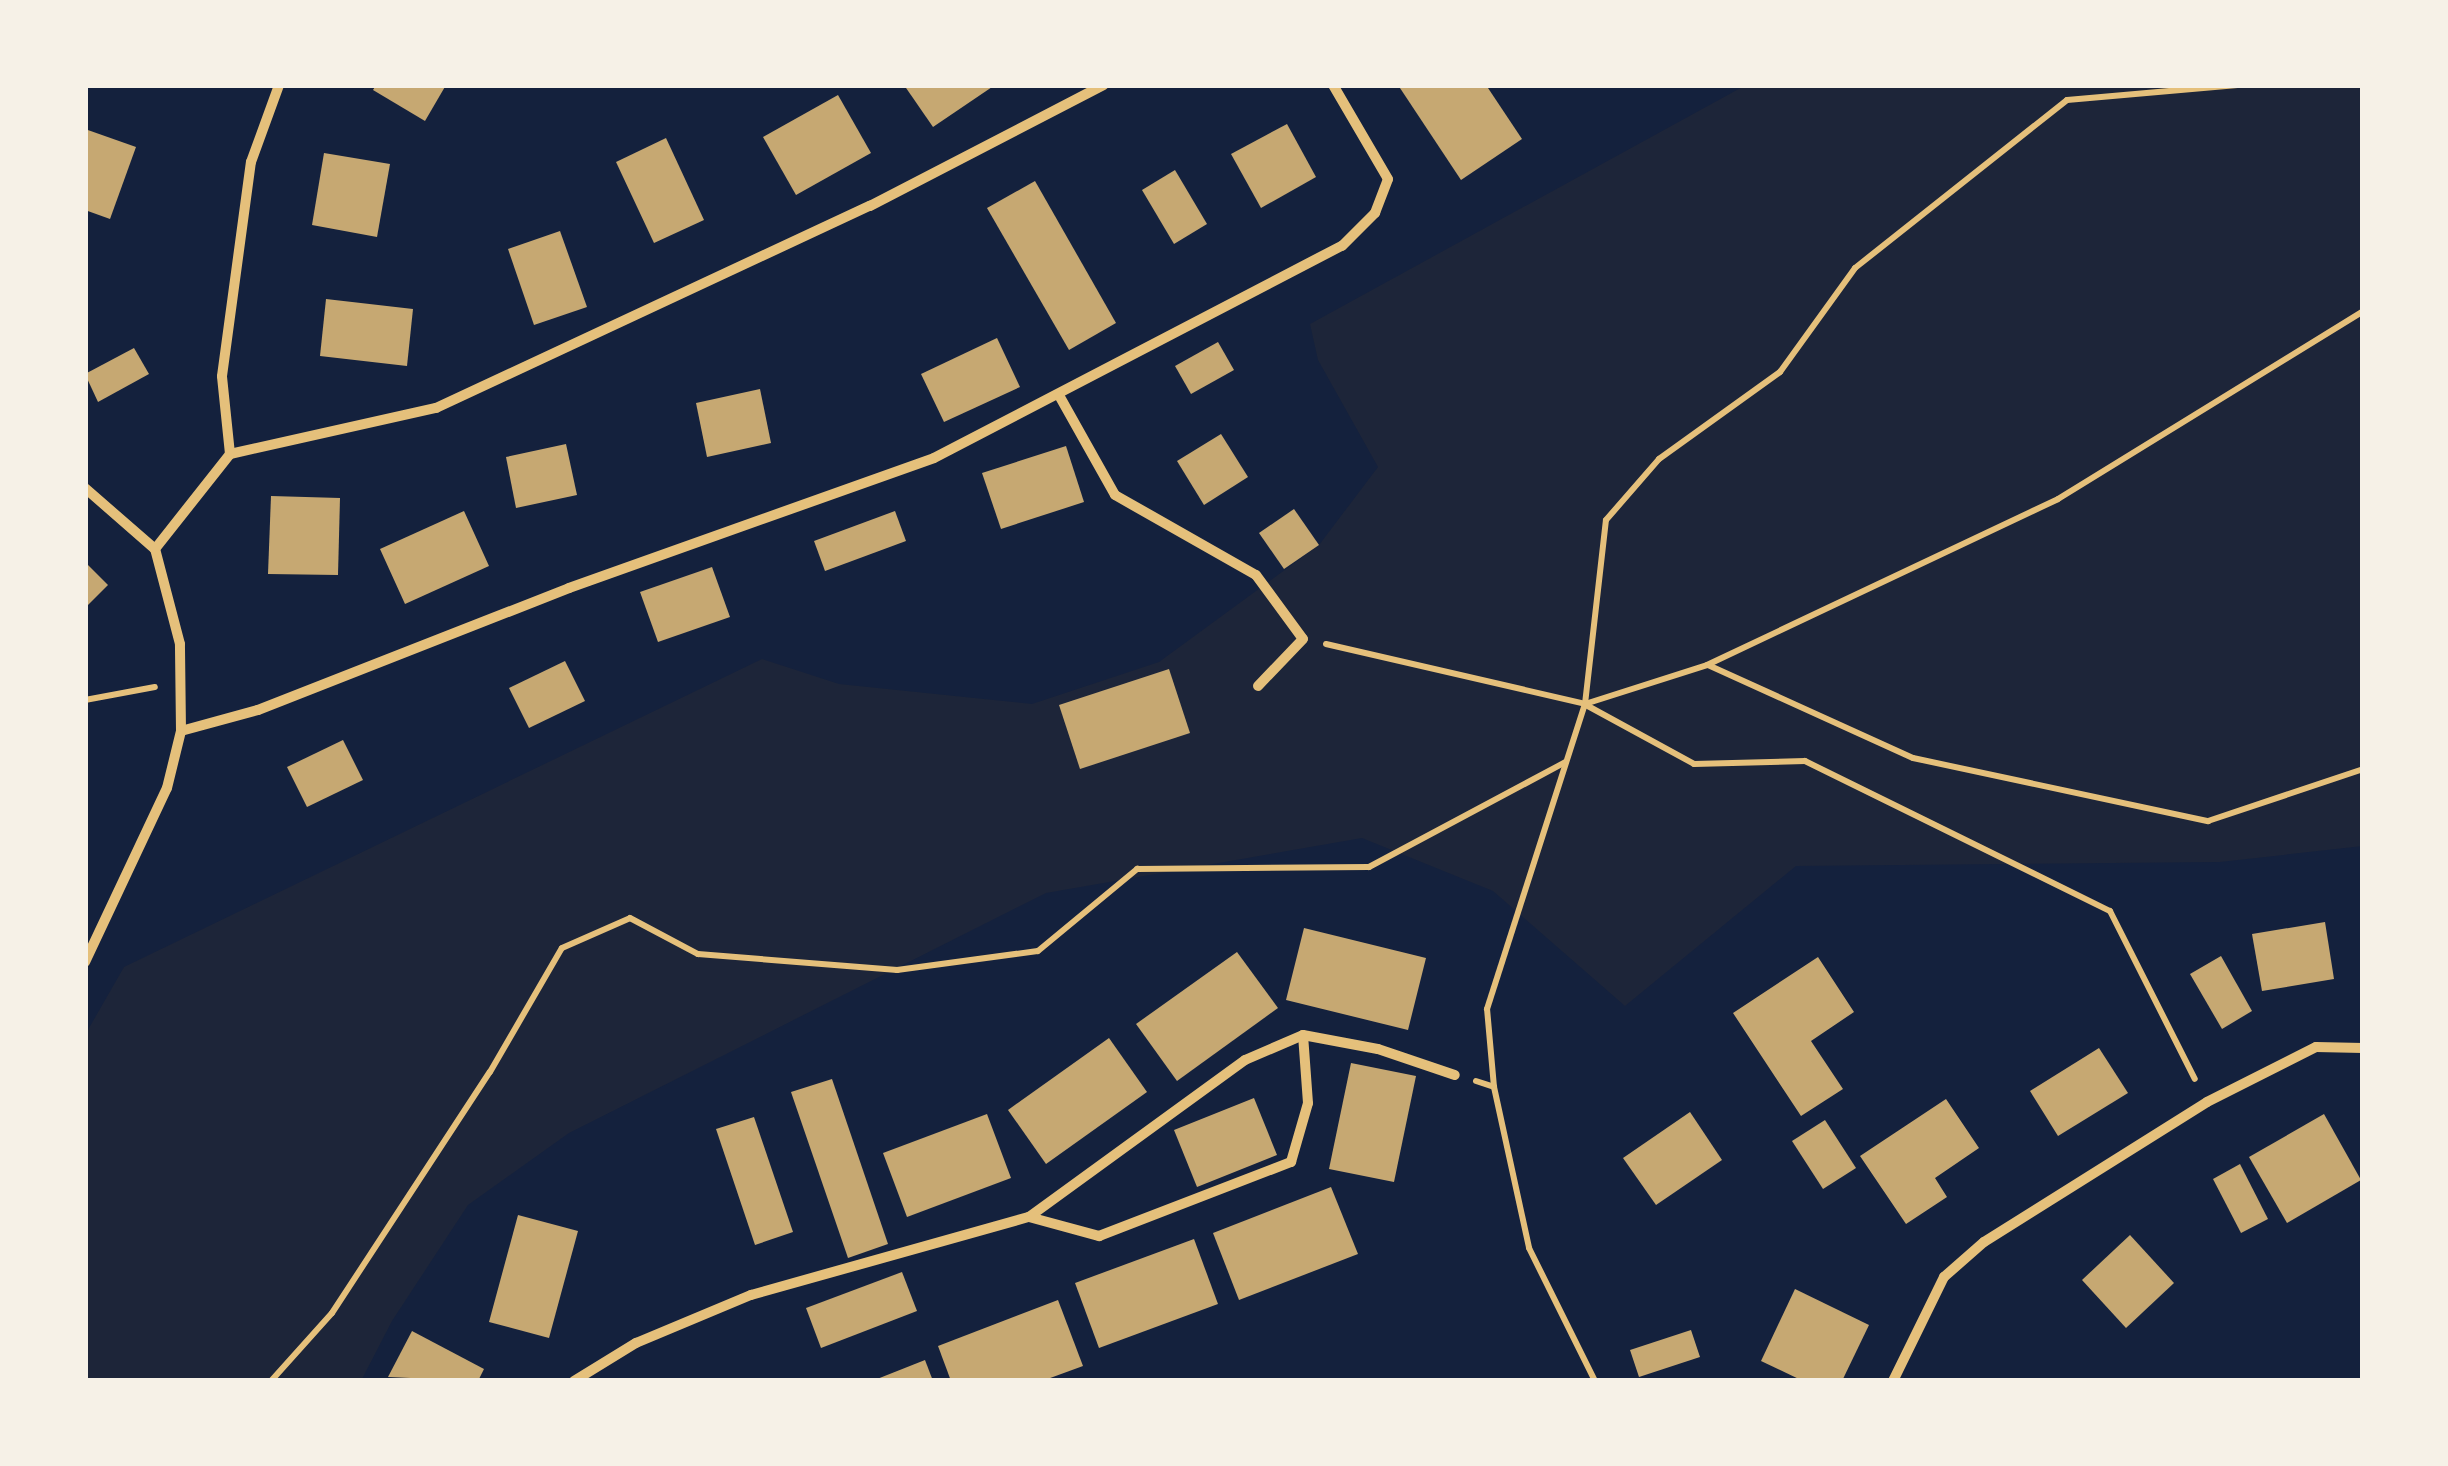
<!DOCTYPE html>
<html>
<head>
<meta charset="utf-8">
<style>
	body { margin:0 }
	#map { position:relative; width:2448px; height:1466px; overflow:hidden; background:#14213d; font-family:"IBM Plex Serif",serif }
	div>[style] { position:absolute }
	.green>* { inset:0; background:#1d2539 }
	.building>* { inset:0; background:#c6a872 }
	.path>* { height:6px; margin:-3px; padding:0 3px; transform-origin:3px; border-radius:3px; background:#e5c07b }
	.minor>* { height:10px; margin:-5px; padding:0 5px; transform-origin:5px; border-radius:5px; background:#e5c07b }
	span { translate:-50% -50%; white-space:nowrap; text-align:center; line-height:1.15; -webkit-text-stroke:8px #f6f1e7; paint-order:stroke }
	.frame { position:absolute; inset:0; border:88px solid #f6f1e7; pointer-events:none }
</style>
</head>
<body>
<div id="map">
	<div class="green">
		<div style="clip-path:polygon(1746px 85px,2363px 85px,2363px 846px,2220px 862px,1796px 866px,1625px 1006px,1493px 891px,1362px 838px,1046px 893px,569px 1133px,468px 1205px,392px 1321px,361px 1381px,85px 1381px,85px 1035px,124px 967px,762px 659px,839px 684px,1032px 704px,1159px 662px,1319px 545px,1378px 467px,1318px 360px,1310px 324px)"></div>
	</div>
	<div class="building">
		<div style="clip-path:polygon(376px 85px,446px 85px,425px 121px,373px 90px)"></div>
		<div style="clip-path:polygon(904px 85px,995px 85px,933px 127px)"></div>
		<div style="clip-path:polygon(1398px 85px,1486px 85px,1522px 139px,1461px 180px)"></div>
		<div style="clip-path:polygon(838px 95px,871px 153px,796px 195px,763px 137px)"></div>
		<div style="clip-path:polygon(1287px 124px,1316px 177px,1261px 208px,1231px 154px)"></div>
		<div style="clip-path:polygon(85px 129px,136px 147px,110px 219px,85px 210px)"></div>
		<div style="clip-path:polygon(666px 138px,704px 220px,654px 243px,616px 162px)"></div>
		<div style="clip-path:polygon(324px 153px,390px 164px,377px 237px,312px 225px)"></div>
		<div style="clip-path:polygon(1175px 170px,1207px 224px,1174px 244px,1142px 190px)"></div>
		<div style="clip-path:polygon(1035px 181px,1116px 323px,1069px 350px,987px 208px)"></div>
		<div style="clip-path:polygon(560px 231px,587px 307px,534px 325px,508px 249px)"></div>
		<div style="clip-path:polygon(326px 299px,413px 309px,407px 366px,320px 356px)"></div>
		<div style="clip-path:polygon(997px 338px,1020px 387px,944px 422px,921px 374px)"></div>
		<div style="clip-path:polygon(1218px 342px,1234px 370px,1191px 394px,1175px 366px)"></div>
		<div style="clip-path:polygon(134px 348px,149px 374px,98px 402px,85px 374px)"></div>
		<div style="clip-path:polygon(760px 389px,771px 443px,707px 457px,696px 403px)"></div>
		<div style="clip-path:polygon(1221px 434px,1248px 477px,1204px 505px,1177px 461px)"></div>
		<div style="clip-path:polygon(566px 444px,577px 495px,516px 508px,506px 457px)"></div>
		<div style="clip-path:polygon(1066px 446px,1084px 502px,1001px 529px,982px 473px)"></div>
		<div style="clip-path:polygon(271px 496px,340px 498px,338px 575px,268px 574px)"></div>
		<div style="clip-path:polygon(1294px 509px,1319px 545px,1284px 569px,1259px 533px)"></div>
		<div style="clip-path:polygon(464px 511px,489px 566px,405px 604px,380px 549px)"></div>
		<div style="clip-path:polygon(895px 511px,906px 541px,825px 571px,814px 541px)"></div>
		<div style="clip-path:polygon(85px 562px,108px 585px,85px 608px)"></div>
		<div style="clip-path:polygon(712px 567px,730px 617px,658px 642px,640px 592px)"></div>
		<div style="clip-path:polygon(565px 661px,585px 701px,529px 728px,509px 688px)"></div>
		<div style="clip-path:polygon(1169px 669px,1190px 733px,1080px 769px,1059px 705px)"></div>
		<div style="clip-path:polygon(343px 740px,363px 780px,307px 807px,287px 767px)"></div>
		<div style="clip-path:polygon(2325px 922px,2334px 979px,2262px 991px,2252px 934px)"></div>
		<div style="clip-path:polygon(1304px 928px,1426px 958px,1408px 1030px,1286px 1000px)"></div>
		<div style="clip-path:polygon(1237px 952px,1278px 1008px,1177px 1081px,1136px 1024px)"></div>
		<div style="clip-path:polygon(2221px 956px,2252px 1011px,2222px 1029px,2190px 974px)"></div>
		<div style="clip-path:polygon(1818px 957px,1854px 1012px,1811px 1041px,1843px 1089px,1801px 1116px,1733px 1013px)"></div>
		<div style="clip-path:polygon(1109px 1038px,1147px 1092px,1046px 1164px,1008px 1110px)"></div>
		<div style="clip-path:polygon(2099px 1048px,2128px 1093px,2058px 1136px,2030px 1091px)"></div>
		<div style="clip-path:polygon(1351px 1063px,1416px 1076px,1394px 1182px,1329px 1169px)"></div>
		<div style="clip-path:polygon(832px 1079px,888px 1244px,848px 1258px,791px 1092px)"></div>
		<div style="clip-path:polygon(1254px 1098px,1277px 1155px,1197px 1187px,1174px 1130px)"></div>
		<div style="clip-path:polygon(1946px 1099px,1979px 1148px,1935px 1178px,1947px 1197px,1906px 1224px,1860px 1156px)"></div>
		<div style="clip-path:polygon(1690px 1112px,1722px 1160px,1656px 1205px,1623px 1158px)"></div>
		<div style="clip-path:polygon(987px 1114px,1011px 1178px,907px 1217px,883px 1153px)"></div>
		<div style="clip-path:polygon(2324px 1114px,2361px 1180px,2287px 1223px,2249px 1157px)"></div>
		<div style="clip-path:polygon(754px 1117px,793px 1232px,755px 1245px,716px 1129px)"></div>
		<div style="clip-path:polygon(1825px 1120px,1856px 1168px,1823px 1189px,1792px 1141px)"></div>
		<div style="clip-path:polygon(2240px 1164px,2268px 1219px,2241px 1233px,2213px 1179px)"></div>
		<div style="clip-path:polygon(1331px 1187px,1358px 1254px,1239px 1300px,1213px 1233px)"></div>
		<div style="clip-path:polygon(518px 1215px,578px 1231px,549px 1338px,489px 1322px)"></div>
		<div style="clip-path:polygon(2130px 1235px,2174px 1283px,2126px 1328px,2082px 1280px)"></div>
		<div style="clip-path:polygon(1194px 1239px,1218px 1304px,1099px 1348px,1075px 1283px)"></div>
		<div style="clip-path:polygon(902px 1272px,917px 1311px,821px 1348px,806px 1308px)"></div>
		<div style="clip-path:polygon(1795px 1289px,1869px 1325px,1842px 1381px,1803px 1381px,1761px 1361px)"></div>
		<div style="clip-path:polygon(1058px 1300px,1083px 1366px,1042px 1381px,951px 1381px,938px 1346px)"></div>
		<div style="clip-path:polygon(1691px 1330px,1700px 1357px,1639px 1377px,1630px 1350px)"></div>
		<div style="clip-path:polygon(412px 1331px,484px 1369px,478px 1381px,388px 1377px)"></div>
		<div style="clip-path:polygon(925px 1360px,933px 1381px,872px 1381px)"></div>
	</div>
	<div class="path">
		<div style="left:1326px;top:644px;width:266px;rotate:13deg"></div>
		<div style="left:1585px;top:704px;width:185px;rotate:-83.5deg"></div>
		<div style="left:1606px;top:520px;width:81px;rotate:-49deg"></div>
		<div style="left:1659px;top:459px;width:149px;rotate:-35.7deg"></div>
		<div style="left:1780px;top:372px;width:128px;rotate:-54.2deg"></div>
		<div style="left:1855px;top:268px;width:270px;rotate:-38.4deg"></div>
		<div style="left:2067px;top:100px;width:174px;rotate:-5deg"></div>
		<div style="left:1708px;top:665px;width:225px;rotate:24.4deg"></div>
		<div style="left:1913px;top:758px;width:302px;rotate:12.1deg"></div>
		<div style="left:2208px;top:821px;width:163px;rotate:-18.5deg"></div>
		<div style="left:85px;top:700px;width:71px;rotate:-10.5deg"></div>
		<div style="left:1586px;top:705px;width:123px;rotate:28.6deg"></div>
		<div style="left:1694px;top:764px;width:111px;rotate:-1.5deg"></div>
		<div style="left:1805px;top:761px;width:340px;rotate:26.2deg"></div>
		<div style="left:2110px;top:911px;width:188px;rotate:63.2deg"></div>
		<div style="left:1476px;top:1081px;width:19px;rotate:18deg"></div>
		<div style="left:1494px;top:1087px;width:165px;rotate:77.7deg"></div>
		<div style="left:1529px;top:1248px;width:148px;rotate:63.6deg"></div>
		<div style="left:1494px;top:1087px;width:78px;rotate:-95.1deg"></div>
		<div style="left:1487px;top:1009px;width:320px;rotate:-72.2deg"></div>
		<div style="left:1585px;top:704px;width:128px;rotate:-17.7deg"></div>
		<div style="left:1707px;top:665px;width:388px;rotate:-25.3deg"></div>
		<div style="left:2058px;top:499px;width:358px;rotate:-31.6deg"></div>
		<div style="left:271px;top:1381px;width:91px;rotate:-48.1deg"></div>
		<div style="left:332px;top:1313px;width:288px;rotate:-56.8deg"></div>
		<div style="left:490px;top:1072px;width:143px;rotate:-59.9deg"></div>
		<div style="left:562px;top:948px;width:74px;rotate:-23.8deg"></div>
		<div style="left:630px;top:918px;width:77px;rotate:27.9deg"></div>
		<div style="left:698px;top:954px;width:200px;rotate:4.6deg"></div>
		<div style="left:897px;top:970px;width:142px;rotate:-7.7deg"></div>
		<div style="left:1038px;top:951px;width:129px;rotate:-39.6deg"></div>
		<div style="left:1137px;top:869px;width:232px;rotate:-0.5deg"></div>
		<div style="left:1369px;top:867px;width:223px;rotate:-28.1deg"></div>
	</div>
	<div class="minor">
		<div style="left:1060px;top:397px;width:112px;rotate:60.7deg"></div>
		<div style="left:1115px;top:495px;width:162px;rotate:29.6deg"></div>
		<div style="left:1256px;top:575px;width:79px;rotate:53.7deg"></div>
		<div style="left:1303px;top:639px;width:65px;rotate:133.8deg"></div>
		<div style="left:230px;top:454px;width:211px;rotate:-12.6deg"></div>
		<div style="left:436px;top:408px;width:479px;rotate:-25deg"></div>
		<div style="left:870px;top:206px;width:263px;rotate:-27.4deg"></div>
		<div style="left:85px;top:488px;width:93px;rotate:41.1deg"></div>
		<div style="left:181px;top:731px;width:80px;rotate:-15.3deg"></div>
		<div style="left:258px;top:710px;width:334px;rotate:-21.4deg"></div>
		<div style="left:569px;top:588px;width:387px;rotate:-19.6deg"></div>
		<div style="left:934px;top:458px;width:460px;rotate:-27.5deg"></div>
		<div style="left:1342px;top:246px;width:47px;rotate:-45deg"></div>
		<div style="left:1375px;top:213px;width:36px;rotate:-69deg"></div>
		<div style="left:1388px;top:179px;width:109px;rotate:-120.3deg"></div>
		<div style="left:85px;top:962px;width:192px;rotate:-64.8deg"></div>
		<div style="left:167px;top:788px;width:59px;rotate:-76.2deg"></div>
		<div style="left:181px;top:731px;width:87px;rotate:-90.7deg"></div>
		<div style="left:180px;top:644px;width:98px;rotate:-104.7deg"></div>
		<div style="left:155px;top:549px;width:121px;rotate:-51.7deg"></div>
		<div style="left:230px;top:454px;width:78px;rotate:-95.9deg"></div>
		<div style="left:222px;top:376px;width:216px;rotate:-82.3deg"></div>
		<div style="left:251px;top:162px;width:82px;rotate:-70deg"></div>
		<div style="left:1029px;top:1217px;width:73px;rotate:15.2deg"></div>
		<div style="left:1099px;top:1236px;width:206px;rotate:-21.1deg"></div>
		<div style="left:1291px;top:1162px;width:61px;rotate:-73.9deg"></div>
		<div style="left:1308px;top:1103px;width:68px;rotate:-94.2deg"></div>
		<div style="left:574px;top:1381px;width:73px;rotate:-31.5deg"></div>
		<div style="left:636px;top:1343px;width:125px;rotate:-22.7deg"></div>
		<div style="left:751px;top:1295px;width:289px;rotate:-15.7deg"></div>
		<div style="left:1029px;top:1217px;width:267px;rotate:-36deg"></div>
		<div style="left:1245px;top:1060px;width:63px;rotate:-23.3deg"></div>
		<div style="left:1303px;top:1035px;width:76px;rotate:10.6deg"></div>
		<div style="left:1378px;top:1049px;width:81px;rotate:18.7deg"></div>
		<div style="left:1893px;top:1381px;width:116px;rotate:-63.9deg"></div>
		<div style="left:1944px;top:1277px;width:53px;rotate:-41.2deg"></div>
		<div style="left:1984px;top:1242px;width:263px;rotate:-32.1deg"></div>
		<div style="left:2207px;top:1102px;width:122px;rotate:-26.8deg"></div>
		<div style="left:2316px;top:1047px;width:47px;rotate:1.2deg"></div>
	</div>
	<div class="frame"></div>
</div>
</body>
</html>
